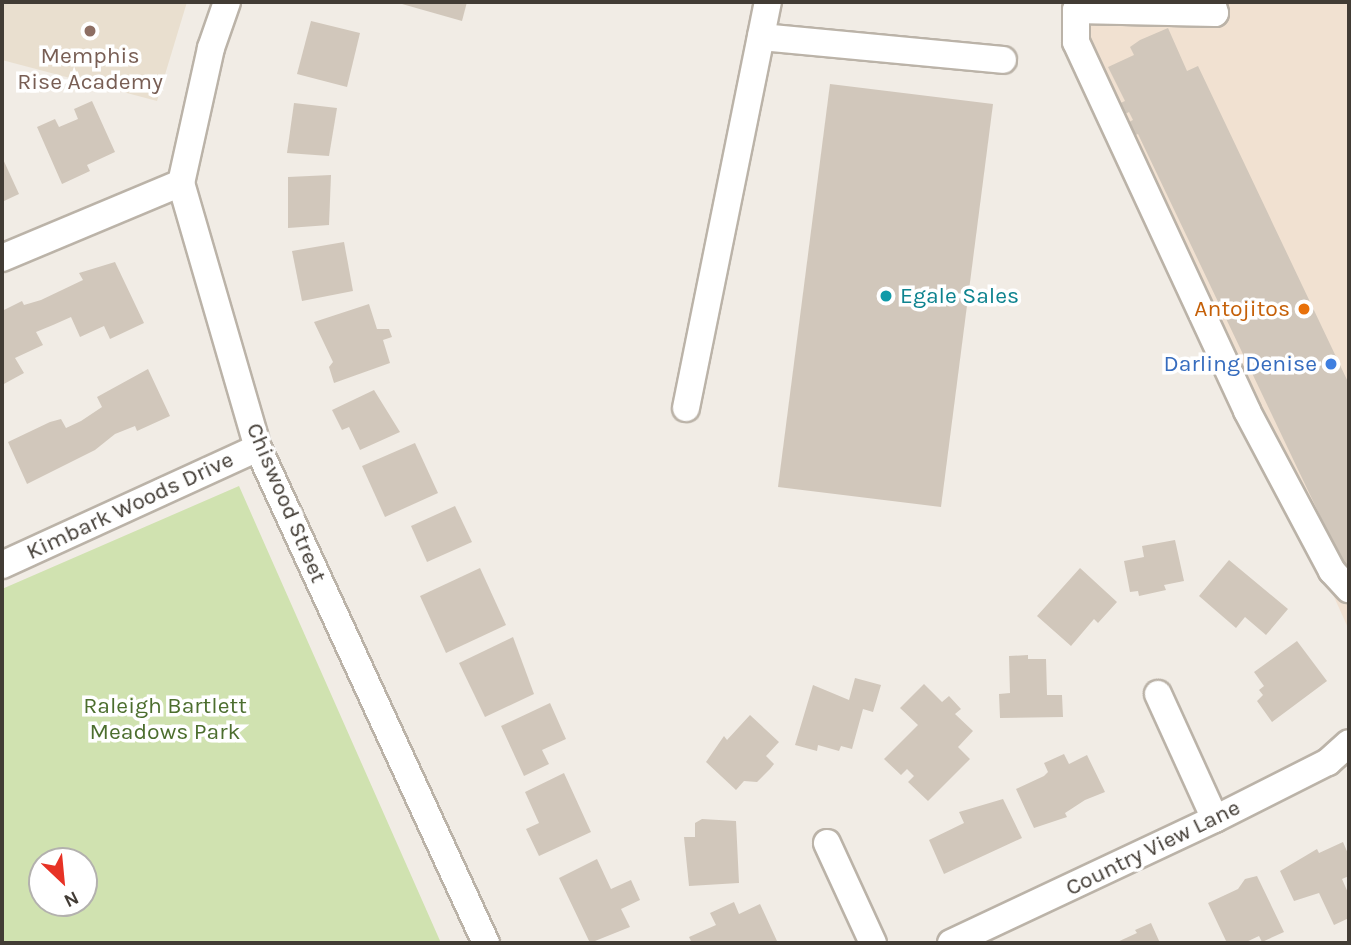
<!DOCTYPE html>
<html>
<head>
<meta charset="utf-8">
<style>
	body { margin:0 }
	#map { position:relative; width:1351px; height:945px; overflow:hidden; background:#f1ece5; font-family:Karla,sans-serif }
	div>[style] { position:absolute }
	.commercial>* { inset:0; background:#f1e1d1 }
	.education>* { inset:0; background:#e9dfcf }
	.green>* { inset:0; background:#d0e2b0 }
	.building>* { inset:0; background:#d1c7bb }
	.roads { filter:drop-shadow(2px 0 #bbb3a8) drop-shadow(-2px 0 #bbb3a8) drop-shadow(0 2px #bbb3a8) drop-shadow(0 -2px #bbb3a8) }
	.minor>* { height:26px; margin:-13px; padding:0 13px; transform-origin:13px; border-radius:13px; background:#fff }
	.dots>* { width:19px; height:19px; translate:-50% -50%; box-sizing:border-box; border:4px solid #fff; border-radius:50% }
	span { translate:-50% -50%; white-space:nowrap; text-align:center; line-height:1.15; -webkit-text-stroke:7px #fff; paint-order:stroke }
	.education-label { font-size:23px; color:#785e54 }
	.culture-label { font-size:23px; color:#0d838f }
	.left { translate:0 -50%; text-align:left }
	.food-label { font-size:23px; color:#c56008 }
	.right { translate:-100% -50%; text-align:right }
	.shop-label { font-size:23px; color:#366cbe }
	.street-label { font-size:23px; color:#423c35 }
	.park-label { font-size:23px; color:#4c6e2e }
	.frame { position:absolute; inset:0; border:4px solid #423c35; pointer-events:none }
	.north { position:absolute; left:28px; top:847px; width:70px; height:70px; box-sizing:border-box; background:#fff; border:2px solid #b3b1ae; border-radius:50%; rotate:154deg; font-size:19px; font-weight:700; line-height:28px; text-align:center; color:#423c35 }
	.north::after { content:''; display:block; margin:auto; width:24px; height:32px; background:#e73225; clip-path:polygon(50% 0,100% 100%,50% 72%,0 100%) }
</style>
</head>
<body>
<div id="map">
	<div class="commercial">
		<div style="clip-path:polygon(1065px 2px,1349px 2px,1349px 630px)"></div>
	</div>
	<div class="education">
		<div style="clip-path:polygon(2px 2px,187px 2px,157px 101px,2px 60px)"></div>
	</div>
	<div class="green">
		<div style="clip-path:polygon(evenodd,239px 486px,441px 943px,2px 943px,2px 589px,239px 486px,42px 861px,84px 861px,84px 903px,42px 903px,42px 861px)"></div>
	</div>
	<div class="building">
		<div style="clip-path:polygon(395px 2px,467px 2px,462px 21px)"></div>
		<div style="clip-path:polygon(311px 21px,360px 33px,347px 87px,297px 74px)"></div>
		<div style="clip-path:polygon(1168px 28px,1187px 71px,1198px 66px,1349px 384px,1349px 563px,1344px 566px,1138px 134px,1129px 138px,1127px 123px,1133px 120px,1129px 112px,1123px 115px,1114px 106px,1125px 101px,1108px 67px,1134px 55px,1130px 47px,1140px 40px)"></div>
		<div style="clip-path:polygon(830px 84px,993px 104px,941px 507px,778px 487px)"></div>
		<div style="clip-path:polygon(92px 101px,115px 152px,87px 165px,90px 171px,62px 184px,37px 127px,55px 119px,59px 127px,78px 119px,74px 109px)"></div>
		<div style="clip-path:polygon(294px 103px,337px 108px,329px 156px,287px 153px)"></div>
		<div style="clip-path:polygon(2px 157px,19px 194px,4px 201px,2px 201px)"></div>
		<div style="clip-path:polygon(331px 175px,329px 225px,288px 228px,288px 177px)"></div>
		<div style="clip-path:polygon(344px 242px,353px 291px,302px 301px,292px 251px)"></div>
		<div style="clip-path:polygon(115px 262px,144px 323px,110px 339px,104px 326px,80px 337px,71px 317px,53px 325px,36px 332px,43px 345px,15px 358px,24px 373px,2px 385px,2px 311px,22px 301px,24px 305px,41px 300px,83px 280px,79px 273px)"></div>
		<div style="clip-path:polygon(369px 304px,377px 329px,389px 329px,392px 337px,383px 340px,390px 363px,334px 383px,329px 367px,333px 362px,314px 322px)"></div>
		<div style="clip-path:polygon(148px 369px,170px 416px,137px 431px,135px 426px,115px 434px,95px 450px,27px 484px,8px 442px,50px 422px,61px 419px,66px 428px,81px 421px,102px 407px,97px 397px)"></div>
		<div style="clip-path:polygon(374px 390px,400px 432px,360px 450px,349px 427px,342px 430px,332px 410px)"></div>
		<div style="clip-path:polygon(415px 443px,438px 493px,385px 517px,362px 466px)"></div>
		<div style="clip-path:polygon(455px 506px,472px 542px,427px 562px,411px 526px)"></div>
		<div style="clip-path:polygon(1175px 540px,1184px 581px,1164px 585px,1166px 590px,1139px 596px,1138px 591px,1130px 592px,1124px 561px,1144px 557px,1142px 546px)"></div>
		<div style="clip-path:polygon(1229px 560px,1288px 609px,1266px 635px,1245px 617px,1236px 628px,1199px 596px)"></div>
		<div style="clip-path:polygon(480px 568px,506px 625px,446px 653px,420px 596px)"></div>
		<div style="clip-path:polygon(1080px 568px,1117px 602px,1098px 623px,1094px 619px,1071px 646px,1037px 616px)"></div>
		<div style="clip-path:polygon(513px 637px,534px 694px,485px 717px,459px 663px)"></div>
		<div style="clip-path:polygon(1297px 641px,1327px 681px,1272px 722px,1257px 701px,1263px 695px,1259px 690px,1264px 686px,1254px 672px)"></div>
		<div style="clip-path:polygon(1028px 655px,1028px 659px,1046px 659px,1047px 695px,1062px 695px,1063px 717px,1000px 718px,999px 694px,1010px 693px,1009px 656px)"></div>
		<div style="clip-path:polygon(855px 678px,881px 685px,873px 712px,863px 709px,852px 749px,841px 746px,839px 751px,818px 745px,817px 751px,795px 745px,813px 685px,849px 700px)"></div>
		<div style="clip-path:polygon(924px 684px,942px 702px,949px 696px,961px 709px,955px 714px,973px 731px,958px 747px,970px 759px,928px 801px,908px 782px,914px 776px,907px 769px,901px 775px,884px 759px,918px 725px,900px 708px)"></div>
		<div style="clip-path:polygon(550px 703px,566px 739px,542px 750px,549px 764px,524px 776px,501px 726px)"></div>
		<div style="clip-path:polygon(750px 715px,779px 742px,766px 756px,774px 764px,770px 769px,757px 782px,744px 781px,736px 790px,706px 762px,724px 736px,727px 740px)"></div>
		<div style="clip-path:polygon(1064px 754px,1069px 764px,1087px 755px,1105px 792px,1085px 800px,1065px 813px,1067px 817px,1034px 828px,1016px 789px,1044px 776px,1048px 772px,1044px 763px)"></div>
		<div style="clip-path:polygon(564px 773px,591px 832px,539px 856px,526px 829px,539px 823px,525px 792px)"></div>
		<div style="clip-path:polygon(1003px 799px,1022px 838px,944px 874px,929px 840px,964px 823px,959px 812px)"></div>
		<div style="clip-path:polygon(702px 819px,736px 821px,739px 883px,689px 886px,684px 837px,695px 837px,695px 823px)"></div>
		<div style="clip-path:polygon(1343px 842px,1349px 856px,1349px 876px,1342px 879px,1349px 895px,1349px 918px,1334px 925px,1319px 893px,1294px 901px,1280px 871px,1317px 849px,1319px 853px)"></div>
		<div style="clip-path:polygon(597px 859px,611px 889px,631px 880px,640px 900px,621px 909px,630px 927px,590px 943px,559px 878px)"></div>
		<div style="clip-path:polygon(1257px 876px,1284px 932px,1262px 942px,1259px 936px,1244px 943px,1227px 943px,1208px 903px,1238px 889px,1245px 879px)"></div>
		<div style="clip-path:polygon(734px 902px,739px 914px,760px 904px,777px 941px,692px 943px,689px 937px,716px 925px,710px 913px)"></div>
		<div style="clip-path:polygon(1151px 923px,1160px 943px,1115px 943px,1137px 933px,1135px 930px)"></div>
	</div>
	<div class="roads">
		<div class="minor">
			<div style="left:227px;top:2px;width:49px;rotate:109.2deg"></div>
			<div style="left:211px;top:48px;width:138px;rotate:102.5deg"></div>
			<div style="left:181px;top:183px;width:276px;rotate:73.8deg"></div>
			<div style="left:258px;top:448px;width:545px;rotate:65.27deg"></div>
			<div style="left:1212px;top:2px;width:11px;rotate:75deg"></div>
			<div style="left:1215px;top:13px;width:139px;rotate:-178.8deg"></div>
			<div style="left:1076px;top:10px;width:32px;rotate:90deg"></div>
			<div style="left:1076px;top:42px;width:407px;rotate:65.1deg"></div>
			<div style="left:1247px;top:411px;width:181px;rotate:62deg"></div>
			<div style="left:1332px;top:571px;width:25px;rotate:47deg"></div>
			<div style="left:761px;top:37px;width:243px;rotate:5.4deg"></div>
			<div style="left:2px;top:258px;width:194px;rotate:-22.7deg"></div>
			<div style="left:686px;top:408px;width:414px;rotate:-78.6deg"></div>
			<div style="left:2px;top:565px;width:281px;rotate:-24.6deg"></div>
			<div style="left:1158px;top:694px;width:137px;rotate:65.5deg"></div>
			<div style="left:827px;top:843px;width:110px;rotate:65.3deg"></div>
			<div style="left:951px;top:943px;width:292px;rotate:-25.2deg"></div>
			<div style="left:1215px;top:819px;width:127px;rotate:-26.8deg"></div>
			<div style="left:1328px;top:762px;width:28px;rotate:-42deg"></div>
		</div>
	</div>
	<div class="dots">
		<div style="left:90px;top:31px;background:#8d6e63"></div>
		<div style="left:886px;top:296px;background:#0f9aa8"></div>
		<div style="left:1304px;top:309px;background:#e8710a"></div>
		<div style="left:1331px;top:364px;background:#3f7fe0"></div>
	</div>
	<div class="education-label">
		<span style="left:90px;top:69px">Memphis<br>Rise Academy</span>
	</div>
	<div class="culture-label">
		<span class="left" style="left:900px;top:296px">Egale Sales</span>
	</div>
	<div class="food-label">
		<span class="right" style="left:1290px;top:309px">Antojitos</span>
	</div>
	<div class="shop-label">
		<span class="right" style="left:1317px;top:364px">Darling Denise</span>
	</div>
	<div class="street-label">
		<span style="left:286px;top:503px;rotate:67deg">Chiswood Street</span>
		<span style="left:130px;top:506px;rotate:-25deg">Kimbark Woods Drive</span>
		<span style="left:1153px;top:848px;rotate:-26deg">Country View Lane</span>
	</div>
	<div class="park-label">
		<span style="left:165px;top:719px">Raleigh Bartlett<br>Meadows Park</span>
	</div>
	<div class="frame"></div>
	<div class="north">N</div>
</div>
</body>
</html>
